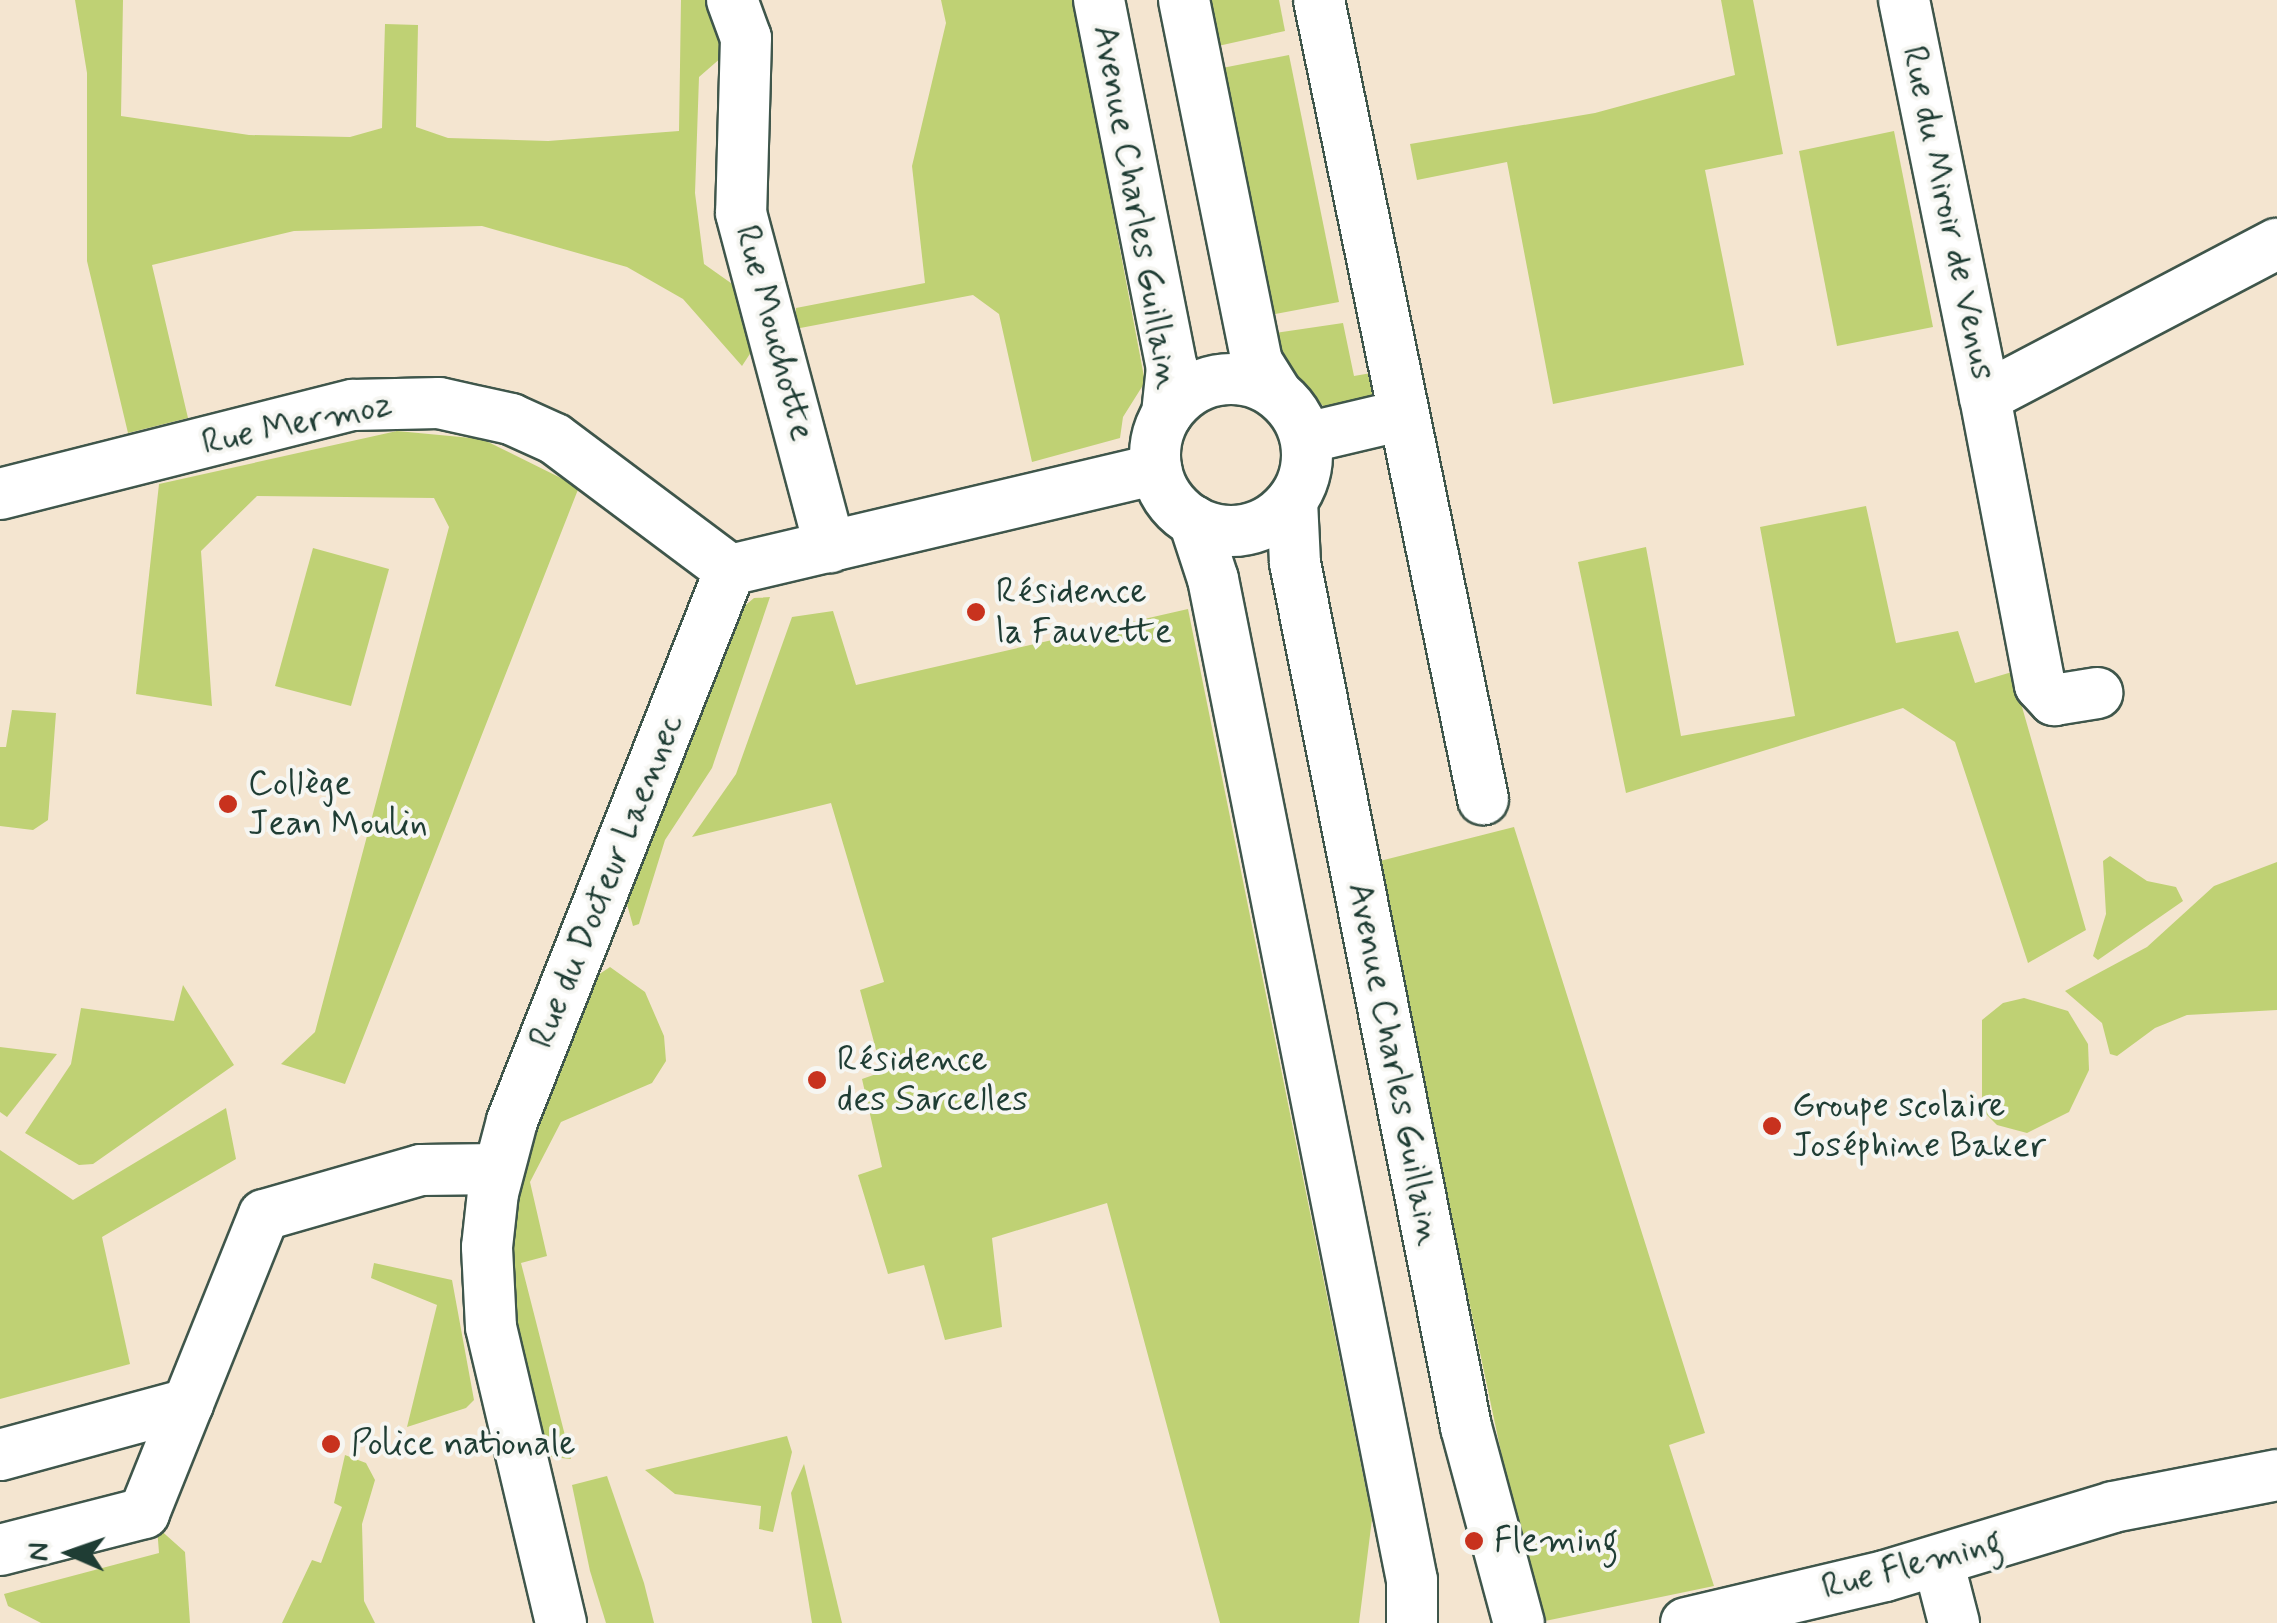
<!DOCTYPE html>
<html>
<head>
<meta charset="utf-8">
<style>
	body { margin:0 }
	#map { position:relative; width:2277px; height:1623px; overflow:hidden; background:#f4e5d0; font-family:Mynerve,sans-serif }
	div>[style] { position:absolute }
	.green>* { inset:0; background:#bfd174 }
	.roads { filter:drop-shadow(2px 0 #3f564b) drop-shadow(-2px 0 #3f564b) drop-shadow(0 2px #3f564b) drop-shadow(0 -2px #3f564b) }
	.minor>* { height:50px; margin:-25px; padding:0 25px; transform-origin:25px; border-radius:25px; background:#fff }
	.minor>.ring { margin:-25px; padding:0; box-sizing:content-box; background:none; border:50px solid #fff; border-radius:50% }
	.dots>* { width:28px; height:28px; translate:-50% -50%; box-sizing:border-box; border:5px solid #f6f6f2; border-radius:50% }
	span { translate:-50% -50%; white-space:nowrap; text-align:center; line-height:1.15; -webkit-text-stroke:8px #f6f6f2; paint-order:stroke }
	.street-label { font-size:35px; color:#1f3d34 }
	.poi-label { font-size:35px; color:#1f3d34 }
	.left { translate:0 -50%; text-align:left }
	.north { position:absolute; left:20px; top:1503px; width:100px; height:100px; -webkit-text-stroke:8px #f6f6f2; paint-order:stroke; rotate:272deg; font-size:28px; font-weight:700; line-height:40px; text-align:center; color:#1f3d34 }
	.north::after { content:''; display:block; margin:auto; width:35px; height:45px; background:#1f3d34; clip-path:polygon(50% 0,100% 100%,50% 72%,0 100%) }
</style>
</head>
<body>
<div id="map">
	<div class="green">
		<div style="clip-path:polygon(75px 0,123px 0,121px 116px,249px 135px,350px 137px,382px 128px,385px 24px,418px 25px,416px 127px,448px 138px,548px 141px,679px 131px,681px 0,709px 0,730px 50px,699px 77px,695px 193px,704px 264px,745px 293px,757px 343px,742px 366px,683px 299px,627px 267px,482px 226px,294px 231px,152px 265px,188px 418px,128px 433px,87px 261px,87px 73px)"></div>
		<div style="clip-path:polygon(941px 0,1073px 0,1145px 382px,1123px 417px,1120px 438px,1032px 462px,999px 314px,973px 295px,795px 329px,796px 308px,925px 283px,912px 166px,946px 23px)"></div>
		<div style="clip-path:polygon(1208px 0,1279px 0,1285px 31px,1218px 46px)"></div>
		<div style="clip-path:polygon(1721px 0,1753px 0,1783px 154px,1705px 170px,1744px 365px,1553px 404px,1507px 162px,1417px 180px,1410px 144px,1595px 113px,1735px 75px)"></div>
		<div style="clip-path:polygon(1289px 55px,1339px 302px,1264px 316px,1217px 69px)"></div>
		<div style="clip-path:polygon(1894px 131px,1933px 327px,1837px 346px,1799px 151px)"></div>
		<div style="clip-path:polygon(1343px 323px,1354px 376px,1377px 372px,1381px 379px,1374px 404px,1361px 399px,1324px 407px,1284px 364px,1268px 334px)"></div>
		<div style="clip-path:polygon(397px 431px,482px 439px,579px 487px,345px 1084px,281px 1064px,315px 1032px,449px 527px,434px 498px,257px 496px,201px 551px,212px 706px,136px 694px,159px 484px)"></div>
		<div style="clip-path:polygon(1866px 506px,1896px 643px,1958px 631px,1975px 683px,2012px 672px,2086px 930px,2028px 963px,1955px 742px,1903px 708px,1626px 793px,1578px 562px,1646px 547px,1681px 736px,1795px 716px,1760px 527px)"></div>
		<div style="clip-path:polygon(313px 548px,389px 569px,351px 706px,275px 686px)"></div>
		<div style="clip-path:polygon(770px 597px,712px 768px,665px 840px,639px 924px,633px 926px,625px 897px,741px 609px,754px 598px)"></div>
		<div style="clip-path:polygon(1188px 609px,1372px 1519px,1359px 1623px,1220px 1623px,1107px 1203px,992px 1238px,1002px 1327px,945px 1340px,924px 1265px,888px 1274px,858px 1175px,882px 1167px,862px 1079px,882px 1072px,860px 990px,884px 982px,831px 803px,692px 837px,736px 774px,792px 617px,833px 611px,856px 685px)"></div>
		<div style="clip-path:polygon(12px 710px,56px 713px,48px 820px,33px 830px,0 826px,0 747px,6px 747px)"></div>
		<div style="clip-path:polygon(1514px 827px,1705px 1433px,1669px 1445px,1714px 1586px,1545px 1621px,1504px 1466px,1376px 862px)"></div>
		<div style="clip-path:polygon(2110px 856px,2147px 881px,2176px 887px,2183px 901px,2098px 960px,2093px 956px,2106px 914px,2103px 861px)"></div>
		<div style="clip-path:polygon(2277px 862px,2277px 1010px,2187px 1015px,2155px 1028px,2117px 1056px,2110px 1054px,2102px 1023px,2065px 991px,2147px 947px,2214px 886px)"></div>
		<div style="clip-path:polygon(610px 967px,645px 992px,664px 1036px,666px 1061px,652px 1083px,561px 1122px,530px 1182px,547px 1256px,521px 1263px,571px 1459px,552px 1457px,539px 1446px,504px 1274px,518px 1171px,595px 977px)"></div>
		<div style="clip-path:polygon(183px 985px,234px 1065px,93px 1164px,79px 1165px,25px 1133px,71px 1064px,81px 1008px,174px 1021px)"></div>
		<div style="clip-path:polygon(2024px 998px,2068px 1011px,2088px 1044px,2089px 1070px,2069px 1112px,2027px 1133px,1997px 1125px,1982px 1110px,1982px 1020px,2003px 1003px)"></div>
		<div style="clip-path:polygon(0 1047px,57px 1054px,7px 1117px,0 1112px)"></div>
		<div style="clip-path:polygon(226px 1108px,236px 1159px,102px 1237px,130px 1364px,0 1399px,0 1150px,73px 1200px)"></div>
		<div style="clip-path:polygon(374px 1263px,452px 1280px,474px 1400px,466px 1408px,407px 1427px,437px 1305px,371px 1278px)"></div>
		<div style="clip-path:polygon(787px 1436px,792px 1452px,773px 1532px,759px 1529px,761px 1506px,675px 1494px,645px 1470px)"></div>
		<div style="clip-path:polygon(345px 1455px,366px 1463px,375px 1480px,362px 1524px,364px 1601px,375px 1623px,282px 1623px,312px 1560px,321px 1563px,342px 1507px,334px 1503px)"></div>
		<div style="clip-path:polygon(804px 1464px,842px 1623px,812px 1623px,791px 1493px)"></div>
		<div style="clip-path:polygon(607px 1476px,644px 1583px,654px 1623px,606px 1623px,590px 1571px,572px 1485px)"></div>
		<div style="clip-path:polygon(157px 1527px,185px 1552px,190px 1623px,41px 1623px,8px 1606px,4px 1594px,159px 1553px)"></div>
	</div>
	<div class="roads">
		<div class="minor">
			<div style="left:732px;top:0;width:40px;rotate:69.8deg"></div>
			<div style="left:746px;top:38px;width:175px;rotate:91.6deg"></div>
			<div style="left:741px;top:213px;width:346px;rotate:75.1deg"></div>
			<div style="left:1099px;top:0;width:374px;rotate:78.8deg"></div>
			<div style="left:1172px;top:367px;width:47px;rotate:96.1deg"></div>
			<div style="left:1184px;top:0;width:369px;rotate:78.6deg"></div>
			<div style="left:1257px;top:362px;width:34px;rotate:58deg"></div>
			<div style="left:1319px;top:0;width:816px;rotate:78.4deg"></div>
			<div style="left:1904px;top:0;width:405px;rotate:78.5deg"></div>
			<div style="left:1985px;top:397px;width:330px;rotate:-27.7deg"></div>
			<div class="ring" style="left:1155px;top:379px;width:102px;height:102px"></div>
			<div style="left:1985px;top:397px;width:293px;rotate:79.2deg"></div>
			<div style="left:2040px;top:685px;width:21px;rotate:47deg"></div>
			<div style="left:2054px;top:700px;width:44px;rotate:-9.2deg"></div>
			<div style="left:1306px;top:438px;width:100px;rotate:-13.3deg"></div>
			<div style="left:0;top:494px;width:364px;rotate:-14.2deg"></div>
			<div style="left:353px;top:405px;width:86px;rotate:-1.3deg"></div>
			<div style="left:439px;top:403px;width:74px;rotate:12.5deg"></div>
			<div style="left:511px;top:419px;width:48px;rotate:24.4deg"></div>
			<div style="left:555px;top:439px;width:219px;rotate:36.8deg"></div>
			<div style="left:1292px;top:501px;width:62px;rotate:87.2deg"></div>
			<div style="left:1295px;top:563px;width:881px;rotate:78.8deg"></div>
			<div style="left:1466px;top:1427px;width:203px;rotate:74.9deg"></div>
			<div style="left:1194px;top:521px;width:61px;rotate:71.9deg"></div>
			<div style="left:1213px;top:579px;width:1021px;rotate:78.76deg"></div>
			<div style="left:1412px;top:1580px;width:43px;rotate:90deg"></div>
			<div style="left:730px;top:570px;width:438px;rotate:-13.3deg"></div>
			<div style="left:0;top:1455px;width:195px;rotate:-15.2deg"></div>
			<div style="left:0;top:1550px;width:149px;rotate:-14.4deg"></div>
			<div style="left:144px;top:1513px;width:321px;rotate:-68.1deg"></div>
			<div style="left:264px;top:1215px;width:163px;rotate:-16deg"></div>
			<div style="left:421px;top:1170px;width:77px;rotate:-0.7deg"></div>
			<div style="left:1938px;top:1561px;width:64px;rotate:75.5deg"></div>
			<div style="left:561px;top:1623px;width:304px;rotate:-103.3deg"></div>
			<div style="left:491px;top:1327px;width:80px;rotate:-92.9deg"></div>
			<div style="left:487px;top:1247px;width:54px;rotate:-83.7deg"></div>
			<div style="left:493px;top:1193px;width:74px;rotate:-75.2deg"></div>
			<div style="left:512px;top:1121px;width:593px;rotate:-68.41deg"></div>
			<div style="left:1686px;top:1623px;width:204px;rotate:-13.3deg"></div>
			<div style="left:1885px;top:1576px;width:238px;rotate:-16.8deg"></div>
			<div style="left:2113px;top:1507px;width:167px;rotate:-11deg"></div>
		</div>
	</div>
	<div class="dots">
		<div style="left:976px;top:612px;background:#c8321e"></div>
		<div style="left:228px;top:804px;background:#c8321e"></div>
		<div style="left:817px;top:1080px;background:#c8321e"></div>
		<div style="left:1772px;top:1126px;background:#c8321e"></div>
		<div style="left:331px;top:1444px;background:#c8321e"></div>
		<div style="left:1474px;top:1541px;background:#c8321e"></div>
	</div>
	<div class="street-label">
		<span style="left:1136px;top:207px;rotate:80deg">Avenue Charles Guillain</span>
		<span style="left:1948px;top:213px;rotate:78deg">Rue du Miroir de Venus</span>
		<span style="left:774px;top:333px;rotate:75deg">Rue Mouchotte</span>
		<span style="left:297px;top:424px;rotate:-12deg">Rue Mermoz</span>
		<span style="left:607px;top:881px;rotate:-68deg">Rue du Docteur Laennec</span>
		<span style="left:1394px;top:1064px;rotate:79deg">Avenue Charles Guillain</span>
		<span style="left:1912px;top:1565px;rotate:-15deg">Rue Fleming</span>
	</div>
	<div class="poi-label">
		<span class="left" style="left:996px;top:612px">Résidence<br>la Fauvette</span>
		<span class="left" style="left:248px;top:804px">Collège<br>Jean Moulin</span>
		<span class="left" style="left:837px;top:1080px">Résidence<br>des Sarcelles</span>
		<span class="left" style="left:1792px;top:1126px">Groupe scolaire<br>Joséphine Baker</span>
		<span class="left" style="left:351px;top:1444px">Police nationale</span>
		<span class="left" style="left:1494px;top:1541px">Fleming</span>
	</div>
	<div class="north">N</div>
</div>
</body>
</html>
